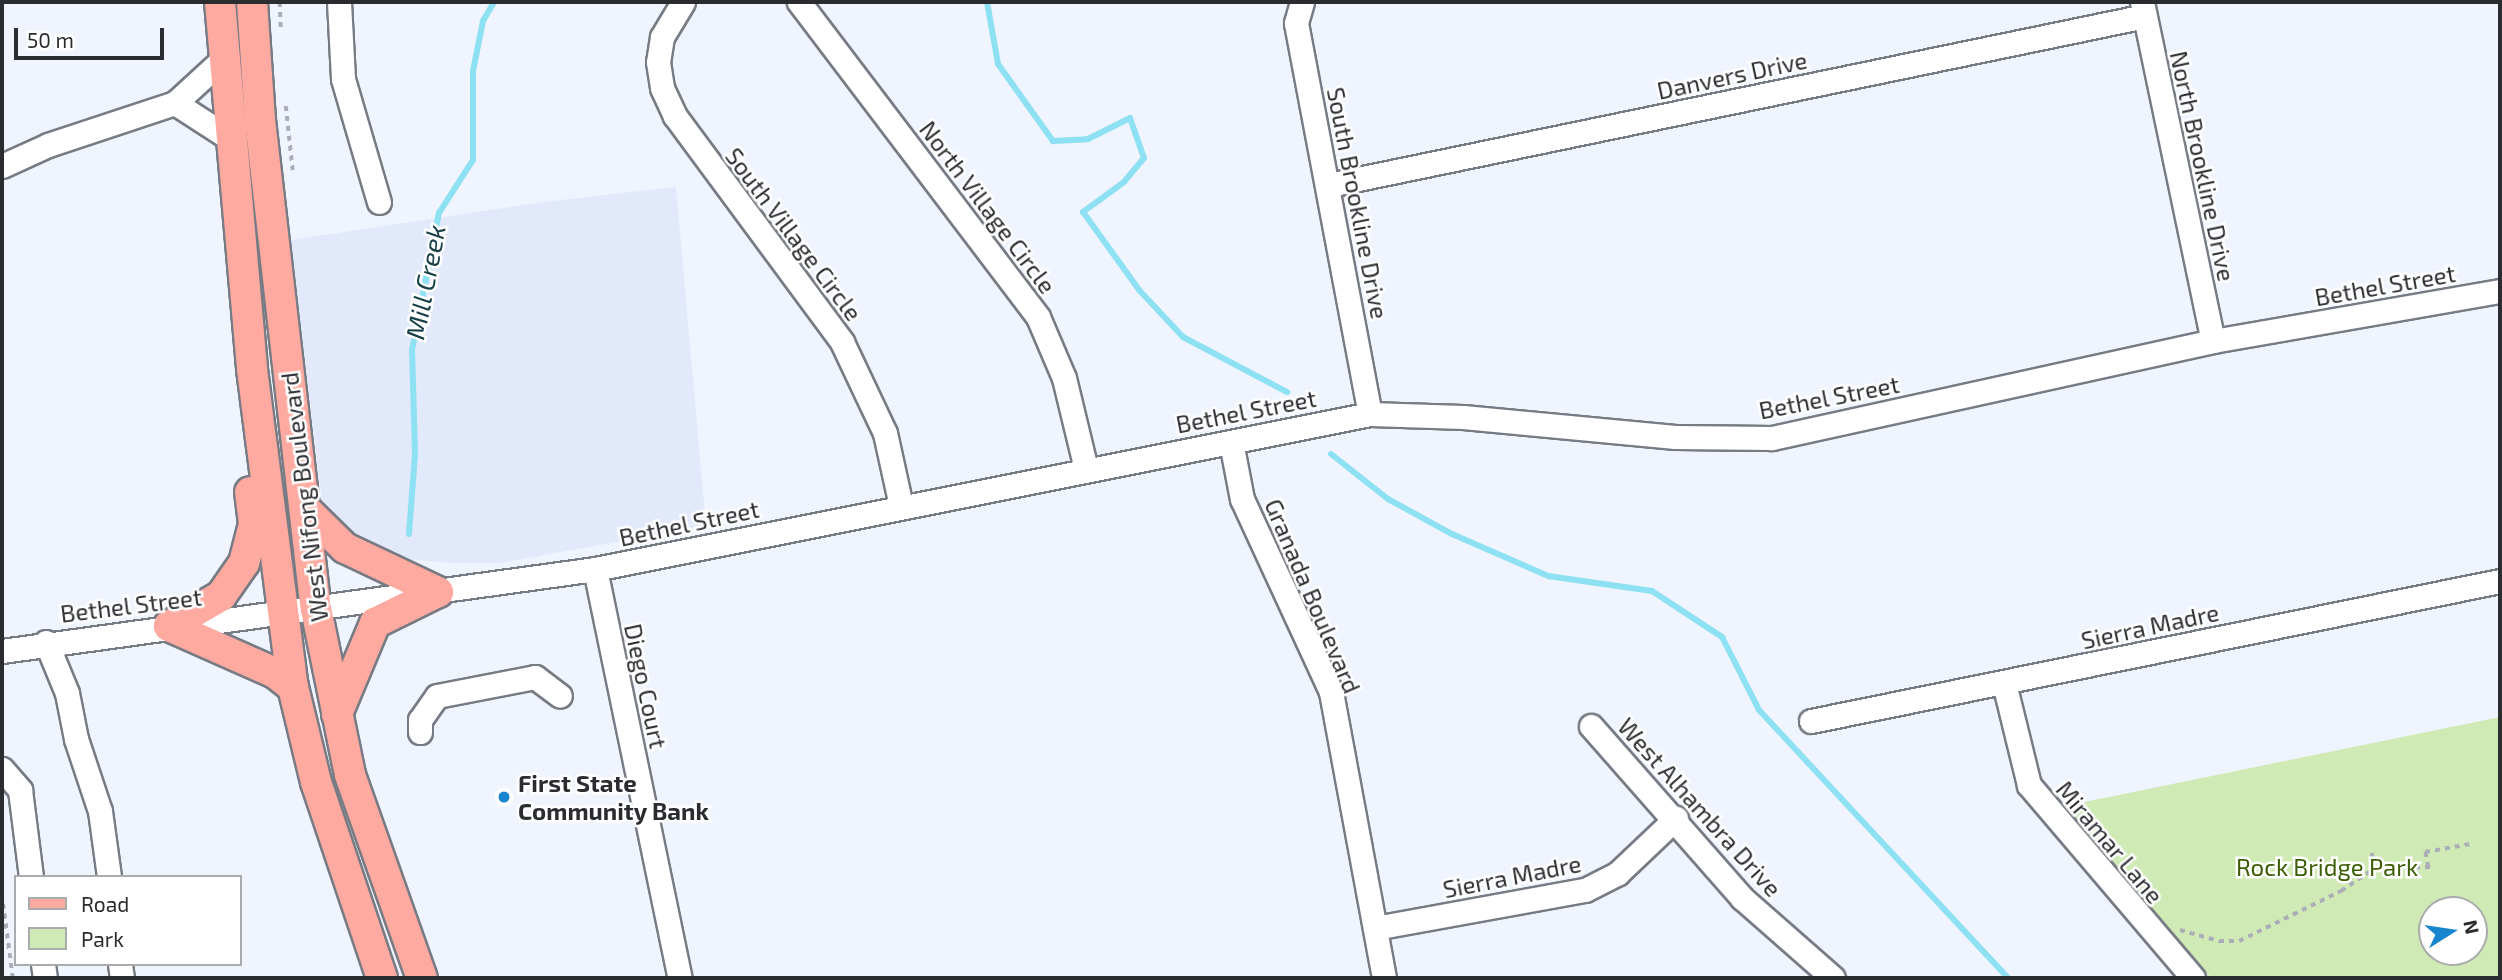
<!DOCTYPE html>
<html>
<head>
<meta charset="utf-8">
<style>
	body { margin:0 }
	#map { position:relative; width:2502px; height:980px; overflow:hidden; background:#eff4ff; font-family:"Exo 2",sans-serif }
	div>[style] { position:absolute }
	.built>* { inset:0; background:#e2e9fb }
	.green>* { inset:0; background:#cfeab5 }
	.stream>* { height:6px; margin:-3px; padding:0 3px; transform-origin:3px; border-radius:3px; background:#8ee1f2 }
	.path>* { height:3.5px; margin-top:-1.75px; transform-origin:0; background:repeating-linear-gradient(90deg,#abaeb7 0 5px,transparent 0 10px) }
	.roads { filter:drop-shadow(2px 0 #777b84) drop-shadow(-2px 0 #777b84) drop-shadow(0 2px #777b84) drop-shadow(0 -2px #777b84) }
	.minor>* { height:23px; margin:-11.5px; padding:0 11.5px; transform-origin:11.5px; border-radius:11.5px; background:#fff }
	.major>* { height:30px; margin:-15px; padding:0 15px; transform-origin:15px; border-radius:15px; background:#feaaa0 }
	.dots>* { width:19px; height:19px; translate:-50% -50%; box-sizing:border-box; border:4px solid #fff; border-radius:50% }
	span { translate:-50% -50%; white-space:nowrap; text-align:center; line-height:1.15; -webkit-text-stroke:5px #fff; paint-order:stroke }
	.street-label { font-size:24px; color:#2b2c30 }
	.poi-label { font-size:24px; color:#2b2c30; font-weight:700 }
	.left { translate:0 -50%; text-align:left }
	.park-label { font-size:24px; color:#3c5d04 }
	.water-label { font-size:26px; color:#194048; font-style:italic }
	.frame { position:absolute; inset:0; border:4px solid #2b2c30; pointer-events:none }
	.legend { position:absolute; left:14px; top:875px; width:228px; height:91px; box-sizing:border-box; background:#fff; border:2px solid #aaabac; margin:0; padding:9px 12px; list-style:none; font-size:21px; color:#2b2c30 }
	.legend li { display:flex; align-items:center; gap:14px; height:35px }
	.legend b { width:35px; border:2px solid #aaabac }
	.north { position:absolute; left:2418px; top:896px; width:70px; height:70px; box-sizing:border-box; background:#fff; border:2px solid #aaabac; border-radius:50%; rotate:78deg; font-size:19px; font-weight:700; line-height:28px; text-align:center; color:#2b2c30 }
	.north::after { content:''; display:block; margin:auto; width:24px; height:32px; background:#1885cf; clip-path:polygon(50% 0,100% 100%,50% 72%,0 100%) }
	.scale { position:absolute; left:14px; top:28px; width:150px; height:32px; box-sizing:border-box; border:4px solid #2b2c30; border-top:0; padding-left:9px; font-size:21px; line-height:24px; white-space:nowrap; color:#2b2c30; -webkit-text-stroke:5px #fff; paint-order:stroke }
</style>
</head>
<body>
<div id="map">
	<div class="built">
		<div style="clip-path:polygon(676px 187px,706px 526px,499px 563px,451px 563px,394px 558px,330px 523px,322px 503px,291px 240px,543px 202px)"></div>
	</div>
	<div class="green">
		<div style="clip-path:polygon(evenodd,2500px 717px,2500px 978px,2211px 978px,2060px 807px,2500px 717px,2432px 910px,2474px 910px,2474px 952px,2432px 952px,2432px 910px)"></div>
	</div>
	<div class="stream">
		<div style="left:987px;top:2px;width:63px;rotate:79.9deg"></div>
		<div style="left:998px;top:64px;width:95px;rotate:54.5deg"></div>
		<div style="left:1053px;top:141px;width:35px;rotate:-3deg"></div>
		<div style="left:1088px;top:139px;width:47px;rotate:-26.6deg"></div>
		<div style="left:1130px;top:118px;width:42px;rotate:70.7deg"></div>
		<div style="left:1144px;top:158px;width:31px;rotate:130deg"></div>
		<div style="left:1124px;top:182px;width:51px;rotate:143.8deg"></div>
		<div style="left:1083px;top:212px;width:97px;rotate:54.2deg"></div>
		<div style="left:1140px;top:291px;width:63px;rotate:46.9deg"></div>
		<div style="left:1183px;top:337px;width:118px;rotate:27.9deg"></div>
		<div style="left:1331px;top:454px;width:73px;rotate:38.3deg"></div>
		<div style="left:1388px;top:499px;width:73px;rotate:28.7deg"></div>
		<div style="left:1452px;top:534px;width:105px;rotate:23.6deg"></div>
		<div style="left:1548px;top:576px;width:105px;rotate:8.2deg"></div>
		<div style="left:1652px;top:591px;width:84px;rotate:33.3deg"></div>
		<div style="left:1722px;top:637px;width:82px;rotate:63.1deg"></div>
		<div style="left:1759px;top:710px;width:366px;rotate:47.1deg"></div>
		<div style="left:409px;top:534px;width:79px;rotate:-85.7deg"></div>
		<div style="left:415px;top:455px;width:105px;rotate:-91.6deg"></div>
		<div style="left:412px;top:350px;width:140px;rotate:-78.9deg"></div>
		<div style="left:439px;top:213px;width:63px;rotate:-57.3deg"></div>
		<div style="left:473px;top:160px;width:89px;rotate:-90deg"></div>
		<div style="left:473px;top:71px;width:51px;rotate:-78.7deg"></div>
		<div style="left:483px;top:21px;width:22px;rotate:-60deg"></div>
	</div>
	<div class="path">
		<div style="left:280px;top:2px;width:26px;rotate:88deg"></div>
		<div style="left:286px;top:106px;width:65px;rotate:83.9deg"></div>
		<div style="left:2372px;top:853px;width:15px;rotate:79deg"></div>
		<div style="left:2428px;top:867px;width:15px;rotate:-101deg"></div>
		<div style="left:2425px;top:852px;width:46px;rotate:-10.1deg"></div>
		<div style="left:2px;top:894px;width:85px;rotate:82.5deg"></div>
		<div style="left:2180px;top:930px;width:41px;rotate:15.8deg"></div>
		<div style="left:2219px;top:941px;width:20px"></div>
		<div style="left:2239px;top:941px;width:114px;rotate:-26.1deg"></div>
		<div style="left:2341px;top:891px;width:41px;rotate:-34.1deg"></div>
		<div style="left:2375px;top:868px;width:55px;rotate:-1deg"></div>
	</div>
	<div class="roads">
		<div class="minor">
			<div style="left:339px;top:2px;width:77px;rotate:87deg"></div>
			<div style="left:343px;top:79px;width:128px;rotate:73.7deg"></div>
			<div style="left:683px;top:2px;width:41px;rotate:121deg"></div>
			<div style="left:662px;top:37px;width:25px;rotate:99deg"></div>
			<div style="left:658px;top:62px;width:26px;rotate:81deg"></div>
			<div style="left:662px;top:88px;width:31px;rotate:65deg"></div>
			<div style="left:675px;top:116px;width:281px;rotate:53.5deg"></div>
			<div style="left:842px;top:342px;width:101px;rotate:64.7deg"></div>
			<div style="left:885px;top:433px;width:75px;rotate:77.6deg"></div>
			<div style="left:799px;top:2px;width:395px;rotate:52.8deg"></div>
			<div style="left:1038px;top:317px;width:66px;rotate:66.9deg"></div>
			<div style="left:1064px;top:378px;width:94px;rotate:76.4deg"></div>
			<div style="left:1302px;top:2px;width:22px;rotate:106deg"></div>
			<div style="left:1296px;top:23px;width:398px;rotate:79.3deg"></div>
			<div style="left:2142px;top:2px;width:346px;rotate:78.2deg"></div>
			<div style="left:175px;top:103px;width:64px;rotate:32.9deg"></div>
			<div style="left:2px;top:166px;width:51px;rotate:-24.5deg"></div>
			<div style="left:48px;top:145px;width:134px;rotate:-18.3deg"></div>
			<div style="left:175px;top:103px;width:64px;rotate:-42.5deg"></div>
			<div style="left:1329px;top:185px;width:833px;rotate:-11.7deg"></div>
			<div style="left:1231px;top:442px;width:58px;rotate:79.1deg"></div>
			<div style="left:1242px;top:499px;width:213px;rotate:65.2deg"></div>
			<div style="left:1331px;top:692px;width:291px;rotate:79.5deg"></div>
			<div style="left:595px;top:569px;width:418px;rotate:78.3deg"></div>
			<div style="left:46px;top:642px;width:55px;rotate:67.6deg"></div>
			<div style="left:67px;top:693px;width:47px;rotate:78.9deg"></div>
			<div style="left:76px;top:739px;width:76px;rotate:71.6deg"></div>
			<div style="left:100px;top:811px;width:67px;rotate:82.2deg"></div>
			<div style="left:2px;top:651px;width:599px;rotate:-7.87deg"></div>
			<div style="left:595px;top:569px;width:790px;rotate:-11.31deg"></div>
			<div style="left:1370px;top:414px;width:93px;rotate:1.8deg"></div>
			<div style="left:1463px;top:417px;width:213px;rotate:5.4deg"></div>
			<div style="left:1675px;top:437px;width:97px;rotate:0.6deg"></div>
			<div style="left:1772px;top:438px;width:452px;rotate:-12.4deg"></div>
			<div style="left:2213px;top:341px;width:291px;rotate:-9.9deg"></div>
			<div style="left:2004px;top:683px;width:105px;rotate:76.2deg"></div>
			<div style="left:2029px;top:785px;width:253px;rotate:49.6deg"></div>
			<div style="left:1811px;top:721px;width:703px;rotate:-11.49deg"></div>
			<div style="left:1591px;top:726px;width:229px;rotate:48.7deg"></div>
			<div style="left:1742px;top:898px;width:121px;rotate:41.3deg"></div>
			<div style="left:420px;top:732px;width:12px;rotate:-90deg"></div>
			<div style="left:420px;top:720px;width:29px;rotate:-55deg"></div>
			<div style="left:437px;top:696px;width:100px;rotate:-11deg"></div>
			<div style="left:535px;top:677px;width:31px;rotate:37deg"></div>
			<div style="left:2px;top:769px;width:28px;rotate:49deg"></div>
			<div style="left:20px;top:790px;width:88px;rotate:82.8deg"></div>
			<div style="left:1375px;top:928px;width:213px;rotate:-10.3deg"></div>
			<div style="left:1585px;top:890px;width:37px;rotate:-27deg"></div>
			<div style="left:1618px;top:873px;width:80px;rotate:-43.5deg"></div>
			<div style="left:43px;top:964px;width:14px;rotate:82deg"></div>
			<div style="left:120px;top:964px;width:14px;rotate:82deg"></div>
		</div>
		<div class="major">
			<div style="left:220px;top:2px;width:368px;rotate:85deg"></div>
			<div style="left:252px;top:369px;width:321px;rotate:82.7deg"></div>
			<div style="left:293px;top:687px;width:98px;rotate:76.4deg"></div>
			<div style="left:316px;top:782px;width:207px;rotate:71.4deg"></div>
			<div style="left:252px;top:2px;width:118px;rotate:86.1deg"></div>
			<div style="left:260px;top:120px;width:492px;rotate:83.5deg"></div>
			<div style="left:316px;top:609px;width:169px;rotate:78.4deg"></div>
			<div style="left:350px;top:775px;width:215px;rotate:70.5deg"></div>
			<div style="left:305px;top:509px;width:56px;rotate:44.3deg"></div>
			<div style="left:345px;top:548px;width:103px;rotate:25.3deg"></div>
			<div style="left:169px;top:626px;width:60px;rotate:-30deg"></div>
			<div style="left:221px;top:596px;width:40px;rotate:-55.1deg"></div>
			<div style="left:244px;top:563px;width:40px;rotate:-75.6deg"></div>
			<div style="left:254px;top:524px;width:32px;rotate:-97deg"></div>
			<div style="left:169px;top:626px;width:116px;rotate:23.9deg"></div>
			<div style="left:275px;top:673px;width:23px;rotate:38deg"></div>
			<div style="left:337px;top:714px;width:99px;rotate:-67.3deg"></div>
			<div style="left:375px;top:623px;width:70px;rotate:-26.2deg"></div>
		</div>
	</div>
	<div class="dots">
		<div style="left:504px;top:797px;background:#1885cf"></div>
	</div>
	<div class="street-label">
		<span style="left:1732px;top:75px;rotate:-12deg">Danvers Drive</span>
		<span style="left:2203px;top:166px;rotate:78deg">North Brookline Drive</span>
		<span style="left:1358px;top:203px;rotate:79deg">South Brookline Drive</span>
		<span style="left:988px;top:207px;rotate:53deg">North Village Circle</span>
		<span style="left:794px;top:234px;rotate:53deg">South Village Circle</span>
		<span style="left:2385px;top:285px;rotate:-10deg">Bethel Street</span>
		<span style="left:1829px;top:397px;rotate:-11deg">Bethel Street</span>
		<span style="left:1246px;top:411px;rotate:-11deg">Bethel Street</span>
		<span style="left:304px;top:497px;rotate:-97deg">West Nifong Boulevard</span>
		<span style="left:689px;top:523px;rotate:-12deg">Bethel Street</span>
		<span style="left:1313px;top:596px;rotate:67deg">Granada Boulevard</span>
		<span style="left:131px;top:605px;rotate:-7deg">Bethel Street</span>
		<span style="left:2150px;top:626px;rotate:-12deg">Sierra Madre</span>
		<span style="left:646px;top:686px;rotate:78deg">Diego Court</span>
		<span style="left:1700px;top:807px;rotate:48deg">West Alhambra Drive</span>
		<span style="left:2110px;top:842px;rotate:50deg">Miramar Lane</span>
		<span style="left:1512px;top:876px;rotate:-11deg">Sierra Madre</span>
	</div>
	<div class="poi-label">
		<span class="left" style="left:518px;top:797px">First State<br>Community Bank</span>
	</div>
	<div class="park-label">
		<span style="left:2327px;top:867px">Rock Bridge Park</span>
	</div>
	<div class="water-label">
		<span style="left:425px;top:282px;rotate:-79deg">Mill Creek</span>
	</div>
	<div class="frame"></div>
	<ul class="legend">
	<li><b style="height:9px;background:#feaaa0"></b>Road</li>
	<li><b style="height:19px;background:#cfeab5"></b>Park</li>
	</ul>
	<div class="north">N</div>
	<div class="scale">50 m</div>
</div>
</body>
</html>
